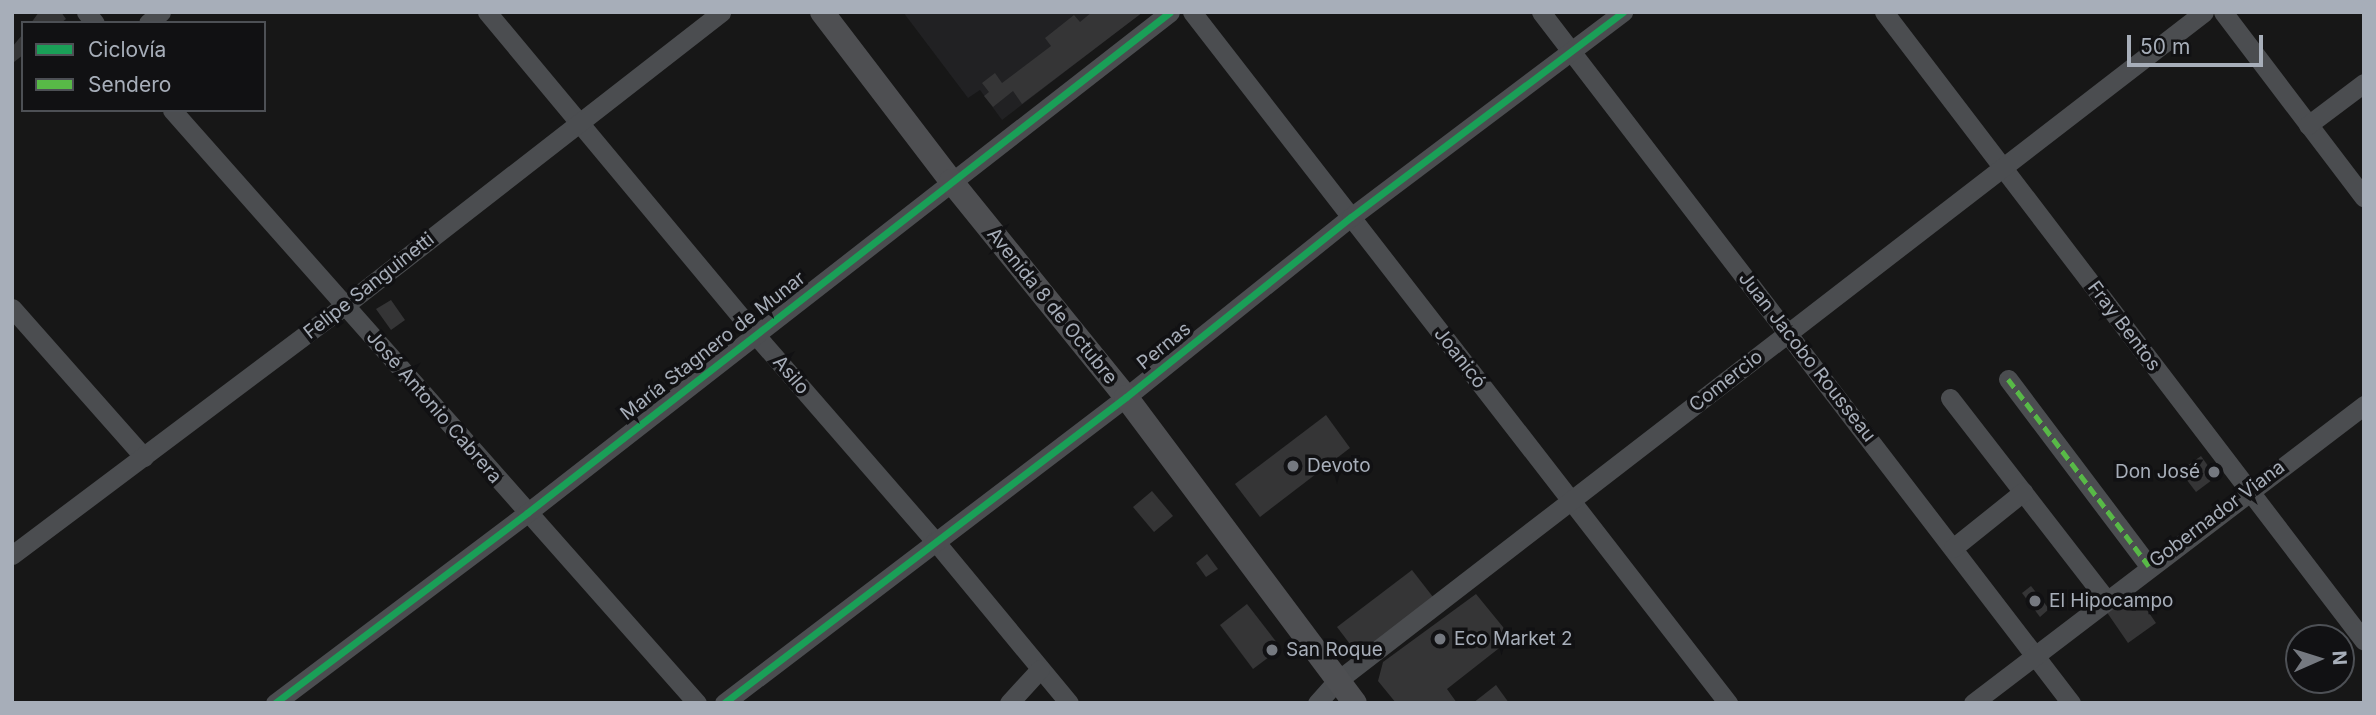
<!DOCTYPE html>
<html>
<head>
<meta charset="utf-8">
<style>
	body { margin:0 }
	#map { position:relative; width:2376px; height:715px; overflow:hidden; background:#171717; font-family:Inter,sans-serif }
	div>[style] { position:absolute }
	.built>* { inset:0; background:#212123 }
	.building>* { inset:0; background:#353536 }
	.minor>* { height:19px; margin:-9.5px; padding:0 9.5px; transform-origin:9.5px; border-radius:9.5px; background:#4b4d50 }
	.major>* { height:24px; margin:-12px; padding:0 12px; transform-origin:12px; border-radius:12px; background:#4e4f52 }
	.quiet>* { height:5px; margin-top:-2.5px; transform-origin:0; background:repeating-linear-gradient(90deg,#58b947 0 10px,transparent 0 15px) }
	.cycleway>* { height:7px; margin:-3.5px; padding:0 3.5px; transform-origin:3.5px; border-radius:3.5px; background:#1a9f57 }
	.dots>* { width:19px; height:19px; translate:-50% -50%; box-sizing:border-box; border:4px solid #111113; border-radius:50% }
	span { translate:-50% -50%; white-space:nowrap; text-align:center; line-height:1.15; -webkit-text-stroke:7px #111113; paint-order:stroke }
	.street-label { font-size:19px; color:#a7aeb9 }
	.poi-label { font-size:19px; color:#a7aeb9 }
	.left { translate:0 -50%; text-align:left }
	.right { translate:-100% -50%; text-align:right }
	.frame { position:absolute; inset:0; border:14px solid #a7aeb9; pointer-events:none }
	.legend { position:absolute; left:21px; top:21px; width:245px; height:91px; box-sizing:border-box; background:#111113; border:2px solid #4d5055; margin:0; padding:9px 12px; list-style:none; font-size:21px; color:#a7aeb9 }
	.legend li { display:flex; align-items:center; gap:14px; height:35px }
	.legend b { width:35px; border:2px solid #4d5055 }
	.north { position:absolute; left:2285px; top:624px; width:70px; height:70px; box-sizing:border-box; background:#111113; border:2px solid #4d5055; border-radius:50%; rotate:87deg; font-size:19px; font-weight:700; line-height:28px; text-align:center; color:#a7aeb9 }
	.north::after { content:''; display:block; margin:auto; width:24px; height:32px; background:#757980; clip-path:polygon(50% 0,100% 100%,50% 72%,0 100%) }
	.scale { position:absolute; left:2127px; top:35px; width:136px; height:32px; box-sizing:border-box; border:4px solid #a7aeb9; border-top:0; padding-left:9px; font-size:21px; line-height:24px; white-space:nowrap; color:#a7aeb9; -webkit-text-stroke:5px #111113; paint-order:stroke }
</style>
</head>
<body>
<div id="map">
	<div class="built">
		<div style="clip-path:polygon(903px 12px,1143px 12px,1002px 120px,980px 90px,968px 98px)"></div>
	</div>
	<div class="building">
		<div style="clip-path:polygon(39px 12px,61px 12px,66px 19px,61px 23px,31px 23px)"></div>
		<div style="clip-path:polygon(1092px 12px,1143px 12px,1022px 104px,1013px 91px,993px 107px,984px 96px,989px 92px,982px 83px,995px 73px,1002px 83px,1051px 46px,1045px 38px,1074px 15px,1080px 22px)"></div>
		<div style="clip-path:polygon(23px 34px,23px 55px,14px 62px,12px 47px)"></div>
		<div style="clip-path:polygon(391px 300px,405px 320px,391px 330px,376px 309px)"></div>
		<div style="clip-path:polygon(1326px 415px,1350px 448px,1260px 517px,1235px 484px)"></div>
		<div style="clip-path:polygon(2201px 456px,2216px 477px,2196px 492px,2180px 471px)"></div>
		<div style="clip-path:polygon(1152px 491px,1173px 516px,1154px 532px,1133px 507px)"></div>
		<div style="clip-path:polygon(1207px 554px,1218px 569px,1206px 577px,1196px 563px)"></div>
		<div style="clip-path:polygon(1412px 570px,1433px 597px,1366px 649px,1353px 648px,1337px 627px)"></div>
		<div style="clip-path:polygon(2031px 586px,2049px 609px,2040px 617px,2022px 593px)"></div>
		<div style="clip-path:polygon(2134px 591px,2156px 623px,2128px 643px,2106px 611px)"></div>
		<div style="clip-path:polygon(1476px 594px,1512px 638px,1447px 689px,1457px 703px,1396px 703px,1378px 681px,1383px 662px)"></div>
		<div style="clip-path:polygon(1247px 604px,1281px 648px,1253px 669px,1220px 625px)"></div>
		<div style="clip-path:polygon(1496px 685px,1509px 703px,1473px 703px)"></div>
	</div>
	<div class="minor">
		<div style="left:86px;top:12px;width:14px;rotate:51deg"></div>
		<div style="left:487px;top:12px;width:418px;rotate:50.2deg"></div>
		<div style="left:754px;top:333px;width:276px;rotate:49deg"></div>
		<div style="left:935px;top:541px;width:210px;rotate:50.4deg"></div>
		<div style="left:1192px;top:12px;width:875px;rotate:52.2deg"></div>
		<div style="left:1541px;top:12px;width:871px;rotate:52.51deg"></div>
		<div style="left:1884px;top:12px;width:791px;rotate:52.65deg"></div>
		<div style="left:2223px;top:12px;width:233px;rotate:52.8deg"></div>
		<div style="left:148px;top:23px;width:17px;rotate:-40deg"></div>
		<div style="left:172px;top:110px;width:792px;rotate:48.48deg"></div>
		<div style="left:2308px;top:125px;width:70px;rotate:-36.9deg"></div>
		<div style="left:12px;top:308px;width:199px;rotate:48.5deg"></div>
		<div style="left:2008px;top:379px;width:234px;rotate:53deg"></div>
		<div style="left:1950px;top:398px;width:254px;rotate:52.2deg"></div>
		<div style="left:1953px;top:548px;width:90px;rotate:-38.7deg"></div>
		<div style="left:12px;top:555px;width:415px;rotate:-36.9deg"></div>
		<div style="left:344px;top:306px;width:478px;rotate:-37.9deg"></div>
		<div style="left:275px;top:703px;width:316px;rotate:-37deg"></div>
		<div style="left:527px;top:513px;width:815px;rotate:-37.92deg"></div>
		<div style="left:724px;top:703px;width:505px;rotate:-37.28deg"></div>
		<div style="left:1126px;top:397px;width:288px;rotate:-38.7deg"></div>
		<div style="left:1351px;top:217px;width:341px;rotate:-37deg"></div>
		<div style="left:1009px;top:703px;width:46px;rotate:-47.6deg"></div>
		<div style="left:1317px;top:703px;width:30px;rotate:-48deg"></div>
		<div style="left:1337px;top:681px;width:1095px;rotate:-37.65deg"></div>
		<div style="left:1973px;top:703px;width:492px;rotate:-37.3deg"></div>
	</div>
	<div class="major">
		<div style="left:822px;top:12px;width:213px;rotate:52.6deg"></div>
		<div style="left:951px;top:181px;width:278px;rotate:51deg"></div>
		<div style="left:1126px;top:397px;width:382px;rotate:53.2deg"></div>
	</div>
	<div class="quiet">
		<div style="left:2008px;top:379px;width:234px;rotate:53deg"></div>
	</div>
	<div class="cycleway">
		<div style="left:275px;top:703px;width:316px;rotate:-37deg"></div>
		<div style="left:527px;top:513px;width:815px;rotate:-37.92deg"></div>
		<div style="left:724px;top:703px;width:505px;rotate:-37.28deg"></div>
		<div style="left:1126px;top:397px;width:288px;rotate:-38.7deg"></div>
		<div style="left:1351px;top:217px;width:341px;rotate:-37deg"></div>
	</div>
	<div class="dots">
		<div style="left:1293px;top:466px;background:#757980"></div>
		<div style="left:2214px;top:472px;background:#757980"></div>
		<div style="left:2035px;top:601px;background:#757980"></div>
		<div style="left:1440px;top:639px;background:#757980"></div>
		<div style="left:1272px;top:650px;background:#757980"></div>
	</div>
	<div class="street-label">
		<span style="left:369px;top:286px;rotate:-38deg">Felipe Sanguinetti</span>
		<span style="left:1052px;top:306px;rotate:51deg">Avenida 8 de Octubre</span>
		<span style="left:2124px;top:326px;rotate:53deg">Fray Bentos</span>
		<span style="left:713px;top:346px;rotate:-38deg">María Stagnero de Munar</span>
		<span style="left:1164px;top:346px;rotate:-39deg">Pernas</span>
		<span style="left:1807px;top:357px;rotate:52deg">Juan Jacobo Rousseau</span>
		<span style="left:1460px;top:358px;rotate:52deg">Joanicó</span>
		<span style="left:791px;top:375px;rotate:49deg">Asilo</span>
		<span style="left:1726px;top:381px;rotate:-38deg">Comercio</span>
		<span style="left:434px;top:407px;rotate:49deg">José Antonio Cabrera</span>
		<span style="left:2217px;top:514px;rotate:-37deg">Gobernador Viana</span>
	</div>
	<div class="poi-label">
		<span class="left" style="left:1307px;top:466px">Devoto</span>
		<span class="right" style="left:2200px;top:472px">Don José</span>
		<span class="left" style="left:2049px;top:601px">El Hipocampo</span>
		<span class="left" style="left:1454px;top:639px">Eco Market 2</span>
		<span class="left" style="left:1286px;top:650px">San Roque</span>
	</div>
	<div class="frame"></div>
	<ul class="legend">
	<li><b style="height:9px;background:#1a9f57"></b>Ciclovía</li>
	<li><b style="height:9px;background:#58b947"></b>Sendero</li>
	</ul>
	<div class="north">N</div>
	<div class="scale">50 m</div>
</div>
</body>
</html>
